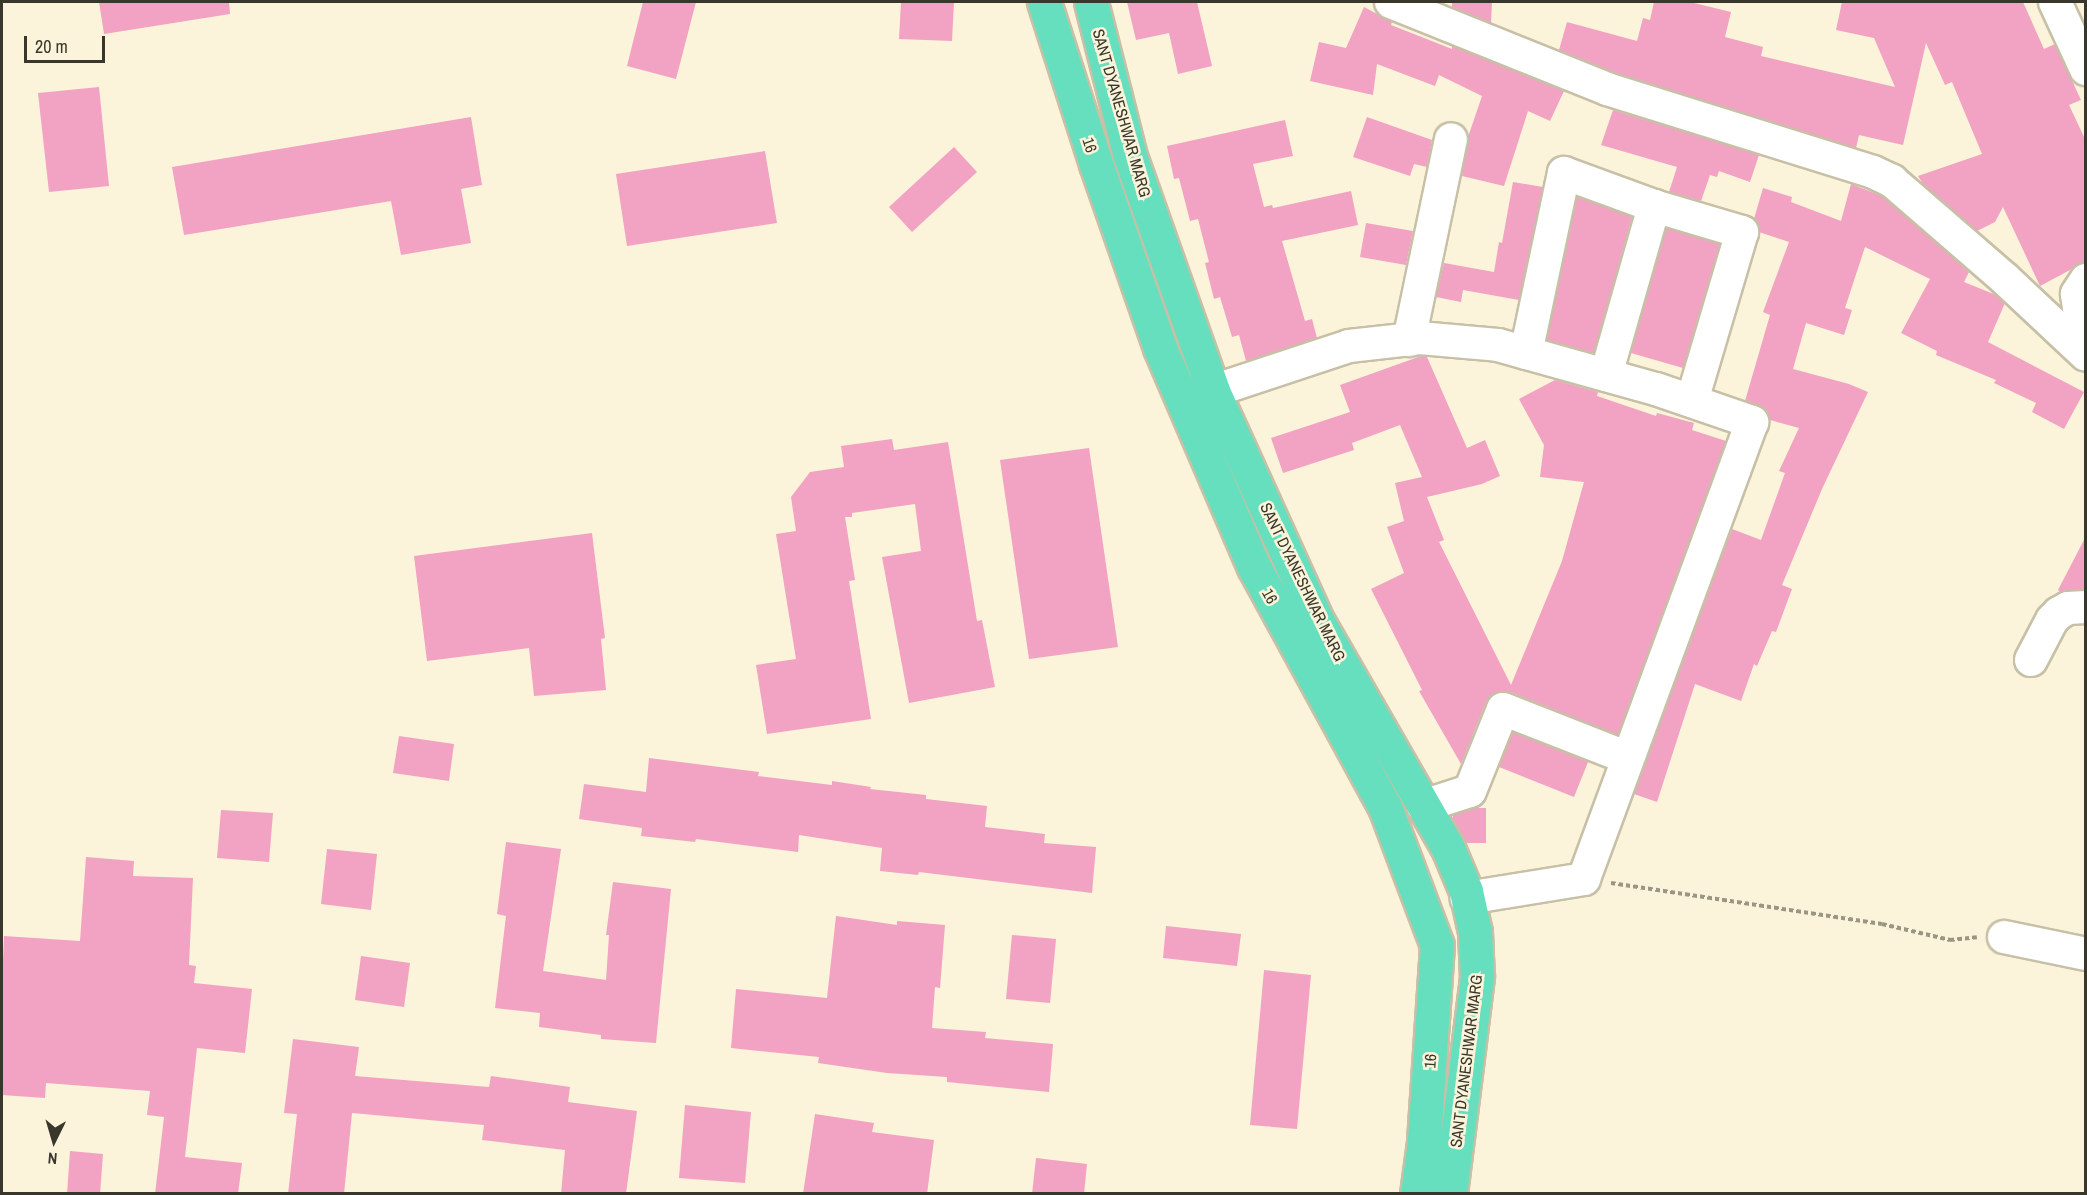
<!DOCTYPE html>
<html>
<head>
<meta charset="utf-8">
<style>
	body { margin:0 }
	#map { position:relative; width:2087px; height:1195px; overflow:hidden; background:#fbf4da; font-family:"Archivo Narrow",sans-serif }
	div>[style] { position:absolute }
	.building>* { inset:0; background:#f2a2c2 }
	.path>* { height:4px; margin-top:-2px; transform-origin:0; background:repeating-linear-gradient(90deg,#9b9684 0 4.5px,transparent 0 7.5px) }
	.roads { filter:drop-shadow(2px 0 #c7c0a7) drop-shadow(-2px 0 #c7c0a7) drop-shadow(0 2px #c7c0a7) drop-shadow(0 -2px #c7c0a7) }
	.minor>* { height:32px; margin:-16px; padding:0 16px; transform-origin:16px; border-radius:16px; background:#fff }
	.major>* { height:33px; margin:-16.5px; padding:0 16.5px; transform-origin:16.5px; border-radius:16.5px; background:#66dfbe }
	span { translate:-50% -50%; white-space:nowrap; text-align:center; line-height:1.15; -webkit-text-stroke:5px #fbf4da; paint-order:stroke }
	.street-label { font-size:16px; color:#39362c }
	.frame { position:absolute; inset:0; border:3px solid #39362c; pointer-events:none }
	.north { position:absolute; left:24px; top:1111px; width:60px; height:60px; -webkit-text-stroke:4px #fbf4da; paint-order:stroke; rotate:185deg; font-size:16px; font-weight:700; line-height:24px; text-align:center; color:#39362c }
	.north::after { content:''; display:block; margin:auto; width:21px; height:27px; background:#39362c; clip-path:polygon(50% 0,100% 100%,50% 72%,0 100%) }
	.scale { position:absolute; left:24px; top:36px; width:81px; height:27px; box-sizing:border-box; border:3px solid #39362c; border-top:0; padding-left:8px; font-size:18px; line-height:21px; white-space:nowrap; color:#39362c; -webkit-text-stroke:4px #fbf4da; paint-order:stroke }
</style>
</head>
<body>
<div id="map">
	<div class="building">
		<div style="clip-path:polygon(99px 2px,229px 2px,230px 14px,104px 34px)"></div>
		<div style="clip-path:polygon(643px 2px,696px 2px,676px 79px,627px 66px)"></div>
		<div style="clip-path:polygon(901px 2px,954px 2px,952px 41px,899px 39px)"></div>
		<div style="clip-path:polygon(1127px 2px,1197px 2px,1212px 66px,1178px 74px,1169px 33px,1136px 40px)"></div>
		<div style="clip-path:polygon(1452px 2px,1492px 2px,1491px 23px,1452px 7px)"></div>
		<div style="clip-path:polygon(1654px 2px,1690px 2px,1731px 12px,1725px 37px,1763px 47px,1761px 56px,1895px 87px,1874px 38px,1836px 30px,1842px 2px,2023px 2px,2044px 49px,2055px 44px,2081px 100px,2069px 105px,2085px 139px,2085px 262px,2040px 286px,2003px 207px,1995px 222px,1977px 231px,1923px 184px,1918px 176px,1982px 154px,1952px 82px,1945px 85px,1926px 43px,1903px 145px,1859px 135px,1856px 148px,1613px 72px,1559px 50px,1567px 22px,1637px 41px,1643px 18px,1650px 20px)"></div>
		<div style="clip-path:polygon(1364px 7px,1392px 22px,1391px 25px,1452px 49px,1452px 46px,1564px 91px,1550px 121px,1528px 111px,1504px 186px,1462px 176px,1468px 137px,1482px 96px,1439px 75px,1435px 86px,1377px 64px,1373px 95px,1310px 81px,1319px 42px,1346px 48px)"></div>
		<div style="clip-path:polygon(99px 87px,109px 186px,49px 192px,38px 93px)"></div>
		<div style="clip-path:polygon(1613px 110px,1759px 155px,1750px 182px,1719px 171px,1717px 177px,1710px 175px,1701px 201px,1669px 192px,1677px 167px,1601px 145px)"></div>
		<div style="clip-path:polygon(471px 117px,482px 185px,461px 189px,471px 243px,401px 255px,391px 201px,184px 235px,172px 167px)"></div>
		<div style="clip-path:polygon(1367px 117px,1432px 140px,1427px 167px,1414px 164px,1410px 176px,1353px 157px)"></div>
		<div style="clip-path:polygon(1285px 120px,1293px 156px,1253px 164px,1264px 207px,1272px 205px,1273px 208px,1351px 191px,1358px 225px,1282px 241px,1305px 321px,1312px 319px,1317px 338px,1246px 361px,1239px 335px,1232px 337px,1220px 297px,1214px 299px,1205px 263px,1209px 262px,1198px 219px,1190px 221px,1179px 178px,1174px 179px,1167px 146px)"></div>
		<div style="clip-path:polygon(954px 147px,977px 172px,912px 232px,889px 207px)"></div>
		<div style="clip-path:polygon(765px 151px,777px 223px,627px 246px,616px 174px)"></div>
		<div style="clip-path:polygon(1513px 182px,1543px 187px,1519px 300px,1463px 290px,1461px 302px,1436px 297px,1444px 263px,1494px 272px,1499px 242px,1502px 243px)"></div>
		<div style="clip-path:polygon(1851px 184px,1882px 196px,1969px 272px,1964px 282px,1996px 295px,2005px 303px,1988px 342px,2084px 392px,2064px 429px,2032px 412px,2036px 403px,1994px 383px,1996px 380px,1936px 355px,1937px 351px,1901px 333px,1930px 279px,1865px 247px,1845px 308px,1852px 310px,1844px 335px,1806px 323px,1793px 369px,1849px 384px,1868px 392px,1822px 489px,1782px 585px,1792px 589px,1776px 632px,1772px 631px,1757px 666px,1754px 664px,1741px 701px,1695px 684px,1657px 802px,1634px 794px,1732px 529px,1761px 540px,1785px 473px,1779px 471px,1799px 428px,1770px 420px,1765px 410px,1745px 401px,1770px 315px,1763px 312px,1789px 242px,1759px 232px,1754px 219px,1763px 188px,1792px 197px,1791px 202px,1841px 221px)"></div>
		<div style="clip-path:polygon(1577px 197px,1632px 217px,1594px 353px,1547px 340px)"></div>
		<div style="clip-path:polygon(1366px 223px,1413px 231px,1406px 265px,1360px 257px)"></div>
		<div style="clip-path:polygon(1666px 228px,1720px 244px,1683px 368px,1631px 353px)"></div>
		<div style="clip-path:polygon(1421px 356px,1427px 357px,1467px 448px,1485px 440px,1500px 476px,1482px 484px,1427px 497px,1444px 540px,1439px 542px,1511px 685px,1562px 561px,1584px 482px,1540px 477px,1544px 445px,1519px 399px,1555px 380px,1598px 392px,1597px 396px,1656px 416px,1657px 413px,1694px 423px,1692px 430px,1726px 441px,1618px 735px,1510px 692px,1500px 691px,1491px 695px,1486px 702px,1461px 764px,1419px 691px,1422px 690px,1371px 589px,1404px 573px,1387px 527px,1404px 521px,1395px 483px,1422px 477px,1400px 425px,1352px 443px,1354px 450px,1283px 473px,1271px 438px,1350px 412px,1340px 385px)"></div>
		<div style="clip-path:polygon(892px 439px,894px 450px,948px 442px,977px 621px,982px 620px,995px 687px,909px 703px,882px 557px,921px 551px,915px 504px,852px 513px,852px 517px,845px 517px,855px 580px,849px 581px,871px 719px,767px 734px,756px 665px,796px 659px,776px 534px,796px 531px,791px 497px,810px 472px,844px 467px,841px 446px)"></div>
		<div style="clip-path:polygon(1089px 448px,1118px 647px,1029px 659px,1000px 460px)"></div>
		<div style="clip-path:polygon(592px 533px,605px 638px,601px 639px,606px 690px,534px 696px,529px 648px,427px 661px,414px 556px)"></div>
		<div style="clip-path:polygon(2085px 538px,2085px 589px,2061px 592px,2058px 590px)"></div>
		<div style="clip-path:polygon(1513px 732px,1588px 762px,1574px 797px,1499px 767px)"></div>
		<div style="clip-path:polygon(399px 736px,454px 744px,449px 781px,393px 773px)"></div>
		<div style="clip-path:polygon(649px 758px,759px 772px,758px 776px,832px 785px,832px 781px,871px 787px,870px 789px,926px 795px,926px 799px,987px 806px,985px 827px,1045px 834px,1044px 843px,1096px 847px,1092px 893px,919px 872px,918px 875px,880px 871px,882px 848px,799px 835px,798px 852px,696px 839px,695px 842px,641px 836px,642px 828px,579px 819px,584px 784px,646px 792px)"></div>
		<div style="clip-path:polygon(1476px 808px,1486px 808px,1486px 843px,1466px 843px,1453px 819px,1453px 815px)"></div>
		<div style="clip-path:polygon(221px 810px,273px 813px,269px 862px,217px 858px)"></div>
		<div style="clip-path:polygon(506px 842px,561px 849px,543px 971px,606px 980px,609px 935px,606px 935px,613px 882px,671px 889px,656px 1043px,601px 1039px,601px 1035px,539px 1027px,540px 1013px,495px 1008px,506px 916px,497px 914px)"></div>
		<div style="clip-path:polygon(327px 849px,377px 854px,371px 910px,321px 904px)"></div>
		<div style="clip-path:polygon(86px 857px,134px 861px,133px 876px,193px 878px,189px 965px,196px 966px,194px 983px,252px 989px,245px 1053px,197px 1048px,185px 1157px,242px 1163px,238px 1194px,155px 1194px,164px 1117px,147px 1115px,150px 1091px,46px 1083px,45px 1098px,2px 1095px,2px 982px,4px 936px,80px 941px)"></div>
		<div style="clip-path:polygon(836px 916px,897px 925px,897px 921px,945px 925px,940px 988px,935px 987px,932px 1028px,986px 1032px,985px 1038px,1053px 1044px,1049px 1092px,947px 1082px,947px 1077px,887px 1073px,818px 1063px,819px 1057px,731px 1048px,736px 989px,827px 998px)"></div>
		<div style="clip-path:polygon(1166px 926px,1241px 934px,1237px 966px,1163px 958px)"></div>
		<div style="clip-path:polygon(1012px 935px,1056px 939px,1050px 1003px,1006px 999px)"></div>
		<div style="clip-path:polygon(361px 956px,410px 963px,404px 1007px,355px 1000px)"></div>
		<div style="clip-path:polygon(1264px 970px,1311px 975px,1297px 1129px,1250px 1125px)"></div>
		<div style="clip-path:polygon(293px 1039px,359px 1047px,355px 1076px,489px 1087px,491px 1076px,570px 1087px,568px 1102px,637px 1111px,626px 1194px,561px 1194px,565px 1150px,482px 1140px,484px 1125px,352px 1113px,344px 1194px,288px 1194px,297px 1114px,284px 1113px)"></div>
		<div style="clip-path:polygon(685px 1105px,751px 1112px,745px 1183px,679px 1178px)"></div>
		<div style="clip-path:polygon(815px 1114px,874px 1123px,872px 1132px,934px 1140px,927px 1194px,803px 1194px)"></div>
		<div style="clip-path:polygon(70px 1151px,103px 1154px,100px 1194px,67px 1194px)"></div>
		<div style="clip-path:polygon(1036px 1158px,1087px 1164px,1084px 1194px,1032px 1194px)"></div>
	</div>
	<div class="path">
		<div style="left:1611px;top:883px;width:274px;rotate:8.6deg"></div>
		<div style="left:1882px;top:924px;width:70px;rotate:13.2deg"></div>
		<div style="left:1950px;top:940px;width:27px;rotate:-6deg"></div>
	</div>
	<div class="roads">
		<div class="minor">
			<div style="left:1391px;top:2px;width:233px;rotate:21.9deg"></div>
			<div style="left:1607px;top:89px;width:279px;rotate:17.3deg"></div>
			<div style="left:1873px;top:172px;width:21px;rotate:25deg"></div>
			<div style="left:1892px;top:181px;width:148px;rotate:40.9deg"></div>
			<div style="left:2004px;top:278px;width:112px;rotate:43.2deg"></div>
			<div style="left:2055px;top:2px;width:74px;rotate:65.2deg"></div>
			<div style="left:2086px;top:280px;width:17px;rotate:123deg"></div>
			<div style="left:2077px;top:294px;width:21px;rotate:82deg"></div>
			<div style="left:2080px;top:315px;width:11px;rotate:56deg"></div>
			<div style="left:1409px;top:340px;width:205px;rotate:-78.2deg"></div>
			<div style="left:1526px;top:353px;width:184px;rotate:-78.1deg"></div>
			<div style="left:1564px;top:173px;width:96px;rotate:20.1deg"></div>
			<div style="left:1654px;top:206px;width:92px;rotate:16.5deg"></div>
			<div style="left:1742px;top:232px;width:176px;rotate:106.5deg"></div>
			<div style="left:1606px;top:375px;width:176px;rotate:-74.1deg"></div>
			<div style="left:1213px;top:391px;width:143px;rotate:-18.3deg"></div>
			<div style="left:1349px;top:346px;width:71px;rotate:-6.4deg"></div>
			<div style="left:1420px;top:338px;width:78px;rotate:5.1deg"></div>
			<div style="left:1498px;top:345px;width:164px;rotate:15.6deg"></div>
			<div style="left:1656px;top:389px;width:102px;rotate:19deg"></div>
			<div style="left:1752px;top:422px;width:487px;rotate:110.2deg"></div>
			<div style="left:1584px;top:879px;width:119px;rotate:170.8deg"></div>
			<div style="left:2031px;top:660px;width:45px;rotate:-62.3deg"></div>
			<div style="left:2052px;top:620px;width:10px;rotate:-45deg"></div>
			<div style="left:2059px;top:613px;width:10px;rotate:-29deg"></div>
			<div style="left:2068px;top:608px;width:18px;rotate:-3deg"></div>
			<div style="left:1423px;top:806px;width:49px;rotate:-17.7deg"></div>
			<div style="left:1470px;top:791px;width:88px;rotate:-68.1deg"></div>
			<div style="left:1503px;top:709px;width:134px;rotate:21.4deg"></div>
			<div style="left:2004px;top:937px;width:84px;rotate:11.7deg"></div>
		</div>
		<div class="major">
			<div style="left:1044px;top:2px;width:170px;rotate:72.2deg"></div>
			<div style="left:1096px;top:164px;width:195px;rotate:70.8deg"></div>
			<div style="left:1160px;top:348px;width:238px;rotate:66.8deg"></div>
			<div style="left:1254px;top:567px;width:273px;rotate:61.4deg"></div>
			<div style="left:1385px;top:807px;width:147px;rotate:69.4deg"></div>
			<div style="left:1437px;top:945px;width:197px;rotate:93.8deg"></div>
			<div style="left:1424px;top:1142px;width:52px;rotate:97.7deg"></div>
			<div style="left:1091px;top:2px;width:159px;rotate:75.8deg"></div>
			<div style="left:1130px;top:156px;width:249px;rotate:70.5deg"></div>
			<div style="left:1213px;top:391px;width:254px;rotate:65.6deg"></div>
			<div style="left:1318px;top:622px;width:261px;rotate:60.1deg"></div>
			<div style="left:1448px;top:848px;width:47px;rotate:67.3deg"></div>
			<div style="left:1466px;top:891px;width:42px;rotate:77.6deg"></div>
			<div style="left:1475px;top:932px;width:45px;rotate:87.5deg"></div>
			<div style="left:1477px;top:977px;width:219px;rotate:97.1deg"></div>
		</div>
	</div>
	<div class="street-label">
		<span style="left:1122px;top:113px;rotate:74deg">SANT DYANESHWAR MARG</span>
		<span style="left:1090px;top:145px;rotate:72deg">16</span>
		<span style="left:1303px;top:582px;rotate:64deg">SANT DYANESHWAR MARG</span>
		<span style="left:1270px;top:596px;rotate:61deg">16</span>
		<span style="left:1430px;top:1061px;rotate:-86deg">16</span>
		<span style="left:1466px;top:1061px;rotate:-83deg">SANT DYANESHWAR MARG</span>
	</div>
	<div class="frame"></div>
	<div class="north">N</div>
	<div class="scale">20 m</div>
</div>
</body>
</html>
